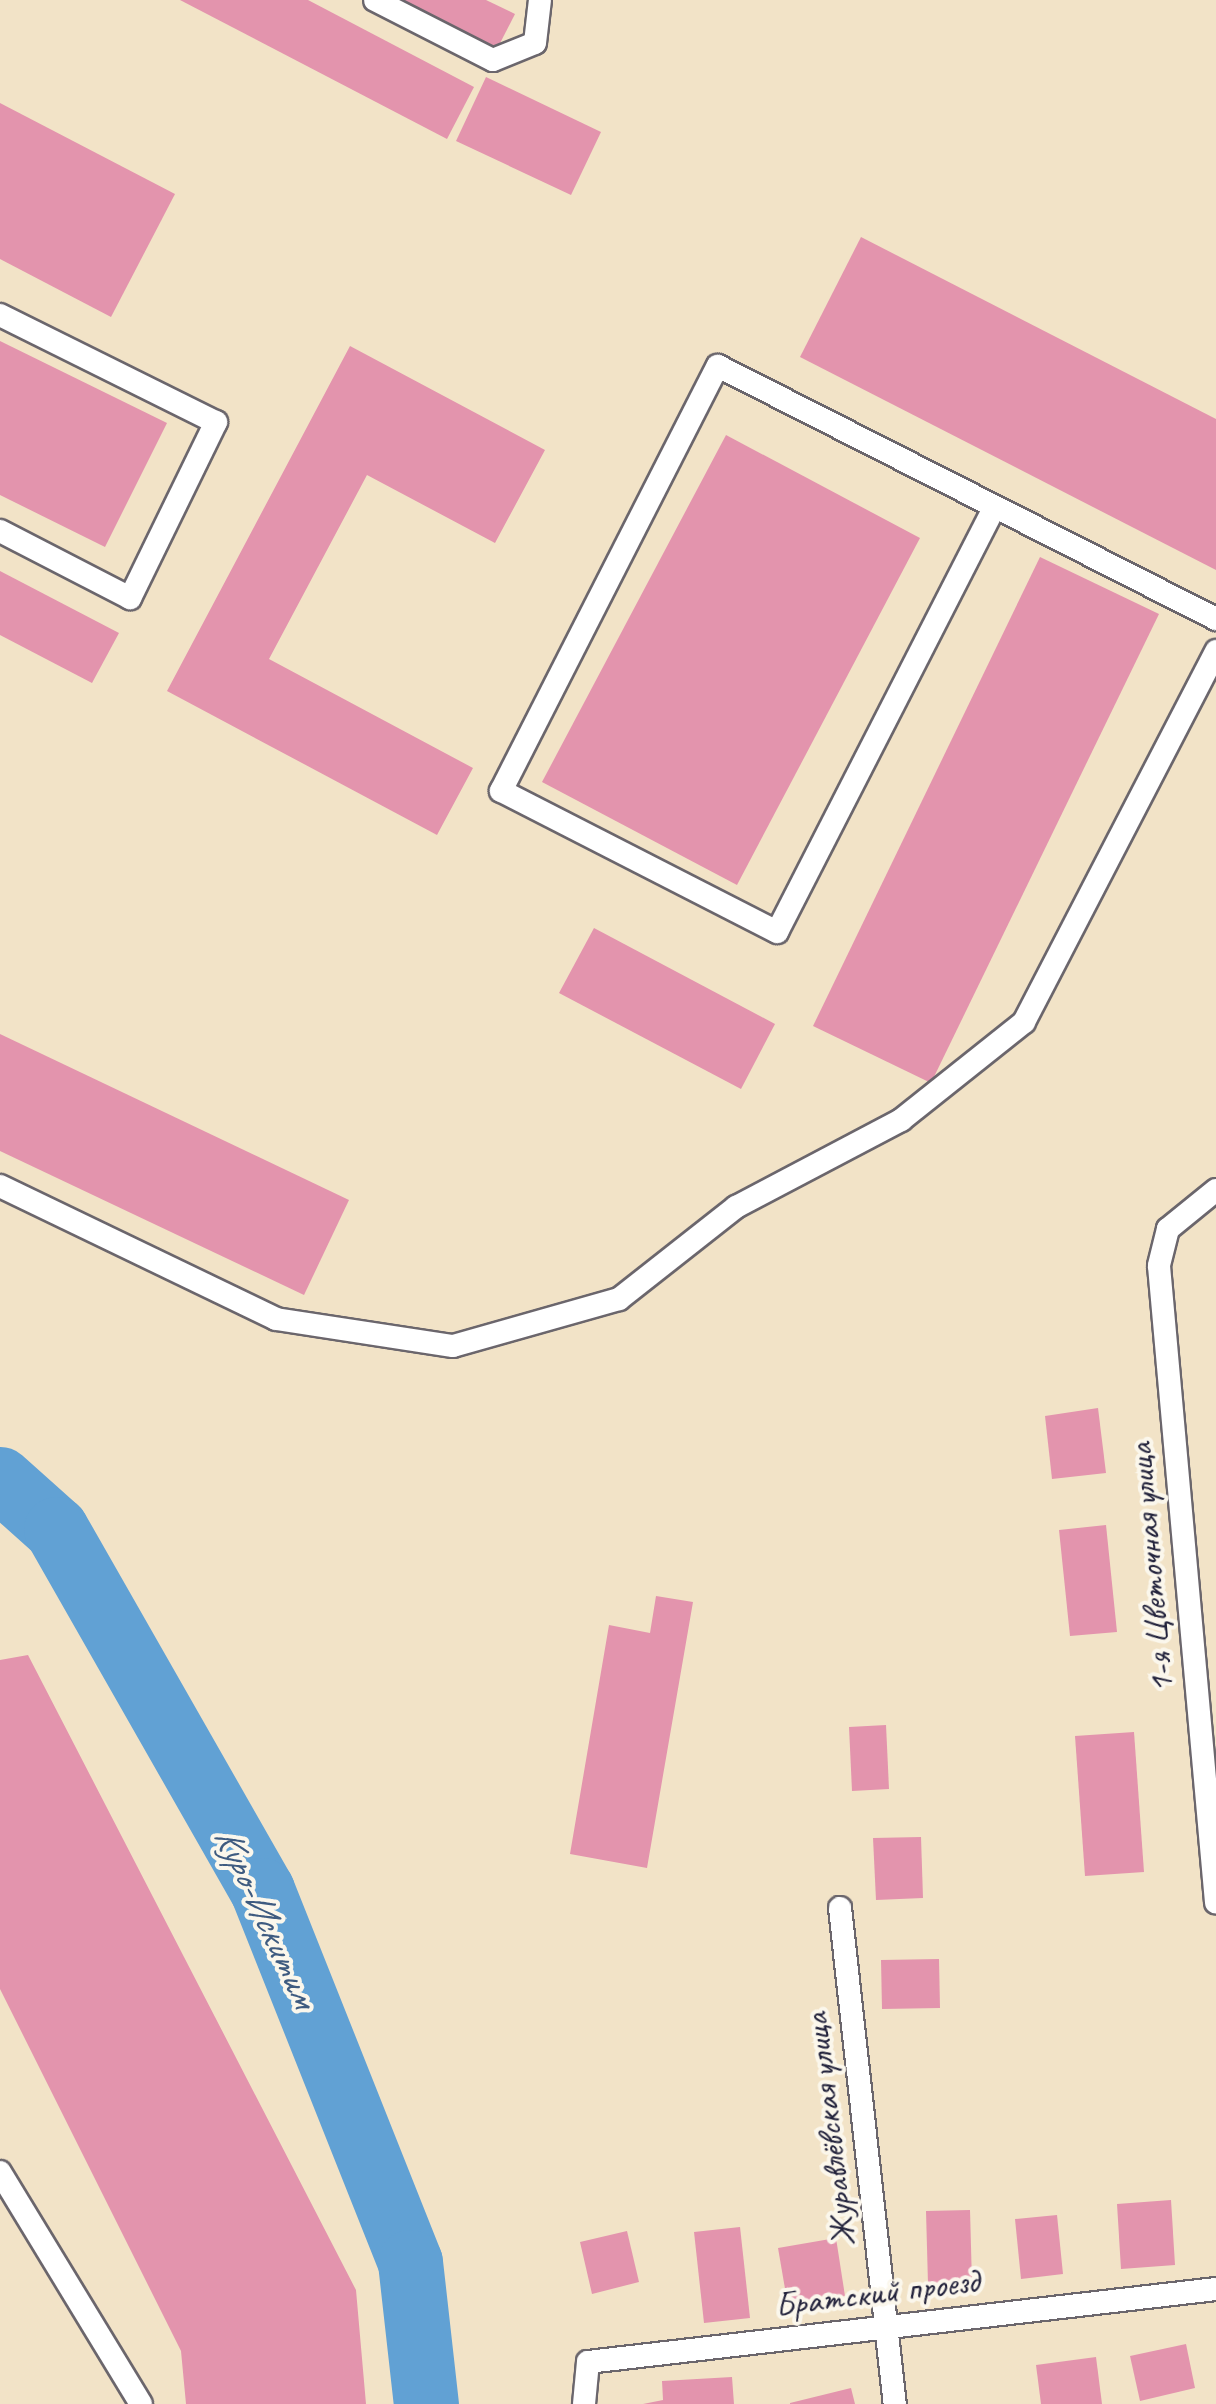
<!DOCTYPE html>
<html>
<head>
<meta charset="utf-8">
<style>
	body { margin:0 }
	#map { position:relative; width:1216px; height:2404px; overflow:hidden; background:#f2e3c7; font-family:Caveat,sans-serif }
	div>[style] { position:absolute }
	.river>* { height:65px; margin:-32.5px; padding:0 32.5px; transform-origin:32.5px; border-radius:32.5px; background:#61a1d4 }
	.building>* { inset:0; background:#e394ad }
	.roads { filter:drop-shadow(2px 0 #6b666c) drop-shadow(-2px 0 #6b666c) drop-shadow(0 2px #6b666c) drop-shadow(0 -2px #6b666c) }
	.service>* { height:22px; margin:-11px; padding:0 11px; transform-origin:11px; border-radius:11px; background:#fff }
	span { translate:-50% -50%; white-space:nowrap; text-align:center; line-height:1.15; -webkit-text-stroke:8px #fbf7ec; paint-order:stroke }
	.street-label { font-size:35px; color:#22223b }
	.water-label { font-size:38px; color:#3e5b80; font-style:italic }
</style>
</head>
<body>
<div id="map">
	<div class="river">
		<div style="left:0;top:1479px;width:75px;rotate:41.8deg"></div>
		<div style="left:56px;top:1529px;width:416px;rotate:60.3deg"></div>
		<div style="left:262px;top:1890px;width:400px;rotate:68.3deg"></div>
		<div style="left:410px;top:2262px;width:143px;rotate:83.6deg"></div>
	</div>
	<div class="building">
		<div style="clip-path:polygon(180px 0,308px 0,474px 87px,447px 139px)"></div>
		<div style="clip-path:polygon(391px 0,486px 0,515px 14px,495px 53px)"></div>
		<div style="clip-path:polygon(486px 77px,601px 132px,571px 195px,456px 141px)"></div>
		<div style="clip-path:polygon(0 103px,175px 194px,111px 317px,0 259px)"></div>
		<div style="clip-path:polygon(861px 237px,1216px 419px,1216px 570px,800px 357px)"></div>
		<div style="clip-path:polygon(0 341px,167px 423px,105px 547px,0 495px)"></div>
		<div style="clip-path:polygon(350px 346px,545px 450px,495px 543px,367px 475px,269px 659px,473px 768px,437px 835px,167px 691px)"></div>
		<div style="clip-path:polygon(726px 435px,920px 538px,737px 885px,542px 782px)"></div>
		<div style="clip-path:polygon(1040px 557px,1159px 614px,931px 1083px,813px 1026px)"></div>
		<div style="clip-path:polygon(0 571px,119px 633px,92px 683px,0 635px)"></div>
		<div style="clip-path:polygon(594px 928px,775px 1024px,741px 1089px,559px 993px)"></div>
		<div style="clip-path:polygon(0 1034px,349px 1200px,304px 1295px,0 1151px)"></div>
		<div style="clip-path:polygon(1098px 1408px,1106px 1473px,1052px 1479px,1045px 1416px)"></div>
		<div style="clip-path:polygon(1106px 1525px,1117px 1632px,1070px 1636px,1059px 1530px)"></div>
		<div style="clip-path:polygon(656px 1596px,693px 1602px,647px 1868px,570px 1854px,609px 1625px,650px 1633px)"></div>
		<div style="clip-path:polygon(28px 1655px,356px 2290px,366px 2404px,186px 2404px,181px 2351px,0 1989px,0 1660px)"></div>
		<div style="clip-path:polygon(886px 1725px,889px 1789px,852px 1791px,849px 1727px)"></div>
		<div style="clip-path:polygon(1134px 1732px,1144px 1872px,1085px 1876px,1075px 1736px)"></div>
		<div style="clip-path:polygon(921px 1837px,923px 1898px,876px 1900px,873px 1838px)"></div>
		<div style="clip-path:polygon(939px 1959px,940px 2008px,882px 2009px,881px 1960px)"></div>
		<div style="clip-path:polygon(1171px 2200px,1175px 2265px,1121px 2269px,1117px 2204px)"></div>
		<div style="clip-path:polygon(970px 2210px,972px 2283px,928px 2284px,926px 2211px)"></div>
		<div style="clip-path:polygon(1057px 2215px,1063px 2274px,1021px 2279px,1015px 2219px)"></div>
		<div style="clip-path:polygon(740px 2227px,750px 2318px,704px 2323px,694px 2232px)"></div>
		<div style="clip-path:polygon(627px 2231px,639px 2282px,592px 2294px,580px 2242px)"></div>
		<div style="clip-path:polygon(836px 2238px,845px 2296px,788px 2306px,778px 2248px)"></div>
		<div style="clip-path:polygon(1186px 2344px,1195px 2388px,1140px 2401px,1130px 2356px)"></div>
		<div style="clip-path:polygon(1096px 2357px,1102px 2404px,1041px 2404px,1036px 2365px)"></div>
		<div style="clip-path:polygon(732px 2377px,734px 2404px,643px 2404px,663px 2400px,662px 2381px)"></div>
		<div style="clip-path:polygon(851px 2388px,855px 2404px,790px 2404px,790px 2403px)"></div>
	</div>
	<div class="roads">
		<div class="service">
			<div style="left:375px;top:0;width:132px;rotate:27deg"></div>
			<div style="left:493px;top:60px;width:45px;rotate:-22deg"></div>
			<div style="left:535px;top:43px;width:43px;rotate:-83.4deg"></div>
			<div style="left:0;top:315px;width:241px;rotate:26.4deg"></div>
			<div style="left:216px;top:422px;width:196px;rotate:116deg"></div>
			<div style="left:130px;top:598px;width:146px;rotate:-152.7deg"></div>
			<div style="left:994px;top:508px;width:476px;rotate:117.1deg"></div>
			<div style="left:777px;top:932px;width:310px;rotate:-152.9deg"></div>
			<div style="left:501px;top:791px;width:477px;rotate:-63deg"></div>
			<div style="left:718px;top:366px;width:559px;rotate:26.93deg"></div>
			<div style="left:0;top:1186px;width:306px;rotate:25.7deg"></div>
			<div style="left:276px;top:1319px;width:179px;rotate:8.7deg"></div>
			<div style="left:453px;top:1346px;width:173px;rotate:-15.8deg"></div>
			<div style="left:619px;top:1299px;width:149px;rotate:-38.2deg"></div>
			<div style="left:736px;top:1207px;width:187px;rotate:-27.8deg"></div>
			<div style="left:901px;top:1120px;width:157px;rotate:-38.5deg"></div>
			<div style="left:1024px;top:1022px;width:418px;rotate:-62.6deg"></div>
			<div style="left:1216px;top:1190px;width:62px;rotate:140.9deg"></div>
			<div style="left:1168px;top:1229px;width:38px;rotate:104deg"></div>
			<div style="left:1159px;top:1266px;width:639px;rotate:84.88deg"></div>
			<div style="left:840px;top:1908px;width:499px;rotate:83.7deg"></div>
			<div style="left:0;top:2172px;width:271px;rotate:58.7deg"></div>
			<div style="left:584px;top:2404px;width:42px;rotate:-84.6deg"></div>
			<div style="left:588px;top:2362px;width:632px;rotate:-6.63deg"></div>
		</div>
	</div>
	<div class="street-label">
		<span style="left:1151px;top:1568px;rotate:-95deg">1-я Цветочная улица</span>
		<span style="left:830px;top:2130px;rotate:-97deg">Журавлёвская улица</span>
		<span style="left:877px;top:2293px;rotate:-7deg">Братский проезд</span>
	</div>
	<div class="water-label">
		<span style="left:266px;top:1917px;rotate:65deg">Куро-Искитим</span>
	</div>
</div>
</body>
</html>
